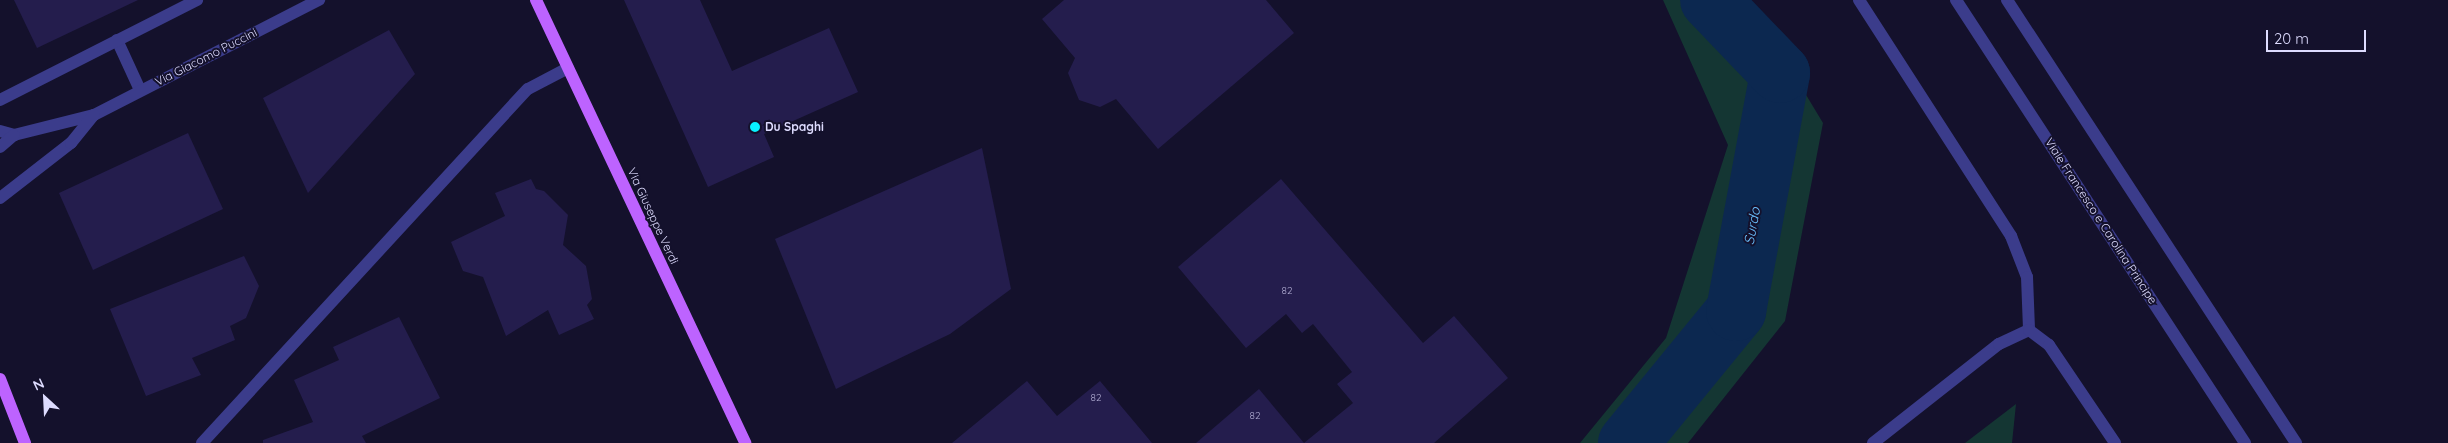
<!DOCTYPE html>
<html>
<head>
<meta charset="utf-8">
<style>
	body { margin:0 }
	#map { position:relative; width:2448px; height:443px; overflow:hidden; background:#14112c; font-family:Quicksand,sans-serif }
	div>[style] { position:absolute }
	.green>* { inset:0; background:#143633 }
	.river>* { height:60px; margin:-30px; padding:0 30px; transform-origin:30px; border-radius:30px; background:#0c2850 }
	.building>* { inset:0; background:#241d4d }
	.service>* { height:12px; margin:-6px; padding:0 6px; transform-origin:6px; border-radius:6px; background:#3b3c8b }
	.minor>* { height:12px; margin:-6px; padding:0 6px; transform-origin:6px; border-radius:6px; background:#3b3c8b }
	.tertiary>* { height:12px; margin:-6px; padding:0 6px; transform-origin:6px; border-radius:6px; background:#3b3c8b }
	.primary>* { height:12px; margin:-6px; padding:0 6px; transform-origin:6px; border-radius:6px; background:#bd63ff }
	.dots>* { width:14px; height:14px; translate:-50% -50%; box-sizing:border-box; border:2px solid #14112c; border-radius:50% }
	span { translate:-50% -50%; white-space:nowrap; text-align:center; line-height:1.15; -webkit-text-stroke:4px #14112c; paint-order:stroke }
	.number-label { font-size:10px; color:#b0acd2 }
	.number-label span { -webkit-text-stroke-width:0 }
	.street-label { font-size:12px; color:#dedcff }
	.poi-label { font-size:12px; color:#dedcff; font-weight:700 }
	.left { translate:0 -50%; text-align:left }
	.water-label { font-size:14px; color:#6ac1ff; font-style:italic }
	.north { position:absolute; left:20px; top:373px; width:50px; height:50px; -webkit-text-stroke:4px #14112c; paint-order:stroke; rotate:335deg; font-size:14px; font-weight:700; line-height:20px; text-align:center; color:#dedcff }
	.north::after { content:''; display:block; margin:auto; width:18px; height:22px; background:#dedcff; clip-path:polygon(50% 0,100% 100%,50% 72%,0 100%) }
	.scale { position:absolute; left:2266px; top:30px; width:100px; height:22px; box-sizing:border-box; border:2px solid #dedcff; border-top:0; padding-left:6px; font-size:15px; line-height:18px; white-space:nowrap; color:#dedcff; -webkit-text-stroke:4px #14112c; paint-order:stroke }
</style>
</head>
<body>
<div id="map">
	<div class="green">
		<div style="clip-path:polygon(1663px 0,1749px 0,1823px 123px,1785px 321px,1688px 443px,1580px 443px,1666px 338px,1728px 145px)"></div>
		<div style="clip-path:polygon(2016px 404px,2012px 443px,1965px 443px)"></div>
	</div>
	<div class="river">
		<div style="left:1628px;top:443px;width:171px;rotate:-50.7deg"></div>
		<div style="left:1736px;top:311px;width:242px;rotate:-79.5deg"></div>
		<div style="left:1780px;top:73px;width:101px;rotate:-133.8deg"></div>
	</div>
	<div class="building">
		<div style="clip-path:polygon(14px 0,138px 0,37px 48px)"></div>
		<div style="clip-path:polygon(624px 0,700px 0,732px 71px,829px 28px,858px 92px,764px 134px,774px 157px,708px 187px)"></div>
		<div style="clip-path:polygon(1064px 0,1266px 0,1294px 33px,1158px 149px,1116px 99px,1100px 107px,1079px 100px,1068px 73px,1075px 58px,1042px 19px)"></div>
		<div style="clip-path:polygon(389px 30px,415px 74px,308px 193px,263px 98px)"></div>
		<div style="clip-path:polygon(188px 133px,223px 209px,93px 270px,59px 193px)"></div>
		<div style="clip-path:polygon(982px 148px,1011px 289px,950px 334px,836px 389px,775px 239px)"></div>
		<div style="clip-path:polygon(531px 179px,536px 189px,544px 191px,568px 215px,563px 245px,586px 266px,592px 299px,587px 305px,594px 319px,559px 335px,548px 310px,506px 336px,483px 277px,463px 271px,451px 242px,505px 216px,495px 193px)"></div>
		<div style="clip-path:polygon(1281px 179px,1423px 343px,1454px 316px,1508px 378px,1434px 443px,1304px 443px,1353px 403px,1337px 384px,1352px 372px,1313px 324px,1302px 333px,1286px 314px,1246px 348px,1178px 267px)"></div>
		<div style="clip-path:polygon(244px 256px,259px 286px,246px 318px,230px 326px,235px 340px,192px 358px,201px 375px,146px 396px,110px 309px)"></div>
		<div style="clip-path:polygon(399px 317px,440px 398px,362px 436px,366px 443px,263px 443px,263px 440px,313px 422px,294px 380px,339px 360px,333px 347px)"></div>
		<div style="clip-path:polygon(1027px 381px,1057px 416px,1100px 381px,1152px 443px,952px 443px)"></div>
		<div style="clip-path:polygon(1259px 389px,1304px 443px,1196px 443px)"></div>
	</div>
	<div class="service">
		<div style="left:1859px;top:0;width:281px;rotate:57.2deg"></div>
		<div style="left:2011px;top:236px;width:44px;rotate:68.7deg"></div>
		<div style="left:2027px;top:277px;width:53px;rotate:87.8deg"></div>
		<div style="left:117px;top:40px;width:55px;rotate:65.3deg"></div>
		<div style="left:0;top:100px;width:221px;rotate:-26.9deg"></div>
		<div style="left:202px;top:443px;width:481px;rotate:-47.4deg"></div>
		<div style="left:528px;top:89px;width:45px;rotate:-27.7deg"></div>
		<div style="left:1873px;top:443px;width:160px;rotate:-38.2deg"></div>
		<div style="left:1999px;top:344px;width:33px;rotate:-25deg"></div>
		<div style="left:2029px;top:330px;width:25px;rotate:37deg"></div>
		<div style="left:2049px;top:345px;width:118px;rotate:56deg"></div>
	</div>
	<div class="minor">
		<div style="left:0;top:131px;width:15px;rotate:16deg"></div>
		<div style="left:14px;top:135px;width:82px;rotate:-14deg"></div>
		<div style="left:94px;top:115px;width:253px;rotate:-27.1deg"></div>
		<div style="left:0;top:147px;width:18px;rotate:-41deg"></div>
		<div style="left:0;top:198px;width:90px;rotate:-37.8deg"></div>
		<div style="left:71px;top:143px;width:36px;rotate:-51deg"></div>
	</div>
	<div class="tertiary">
		<div style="left:1956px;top:0;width:529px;rotate:56.88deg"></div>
		<div style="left:2007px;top:0;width:529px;rotate:56.88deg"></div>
	</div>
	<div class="primary">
		<div style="left:536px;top:0;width:490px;rotate:64.7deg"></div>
		<div style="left:0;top:379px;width:69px;rotate:68.7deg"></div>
	</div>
	<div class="dots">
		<div style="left:755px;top:127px;background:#08f2ff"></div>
	</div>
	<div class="number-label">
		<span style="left:1287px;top:291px">82</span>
		<span style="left:1096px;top:398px">82</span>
		<span style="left:1255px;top:416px">82</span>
	</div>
	<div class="street-label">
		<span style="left:206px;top:57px;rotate:-27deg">Via Giacomo Puccini</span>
		<span style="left:653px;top:216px;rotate:65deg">Via Giuseppe Verdi</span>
		<span style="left:2101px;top:221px;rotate:57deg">Viale Francesco e Carolina Principe</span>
	</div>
	<div class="poi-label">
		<span class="left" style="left:765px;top:127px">Du Spaghi</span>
	</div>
	<div class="water-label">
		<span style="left:1752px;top:226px;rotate:-80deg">Surdo</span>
	</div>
	<div class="north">N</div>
	<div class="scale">20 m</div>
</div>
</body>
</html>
